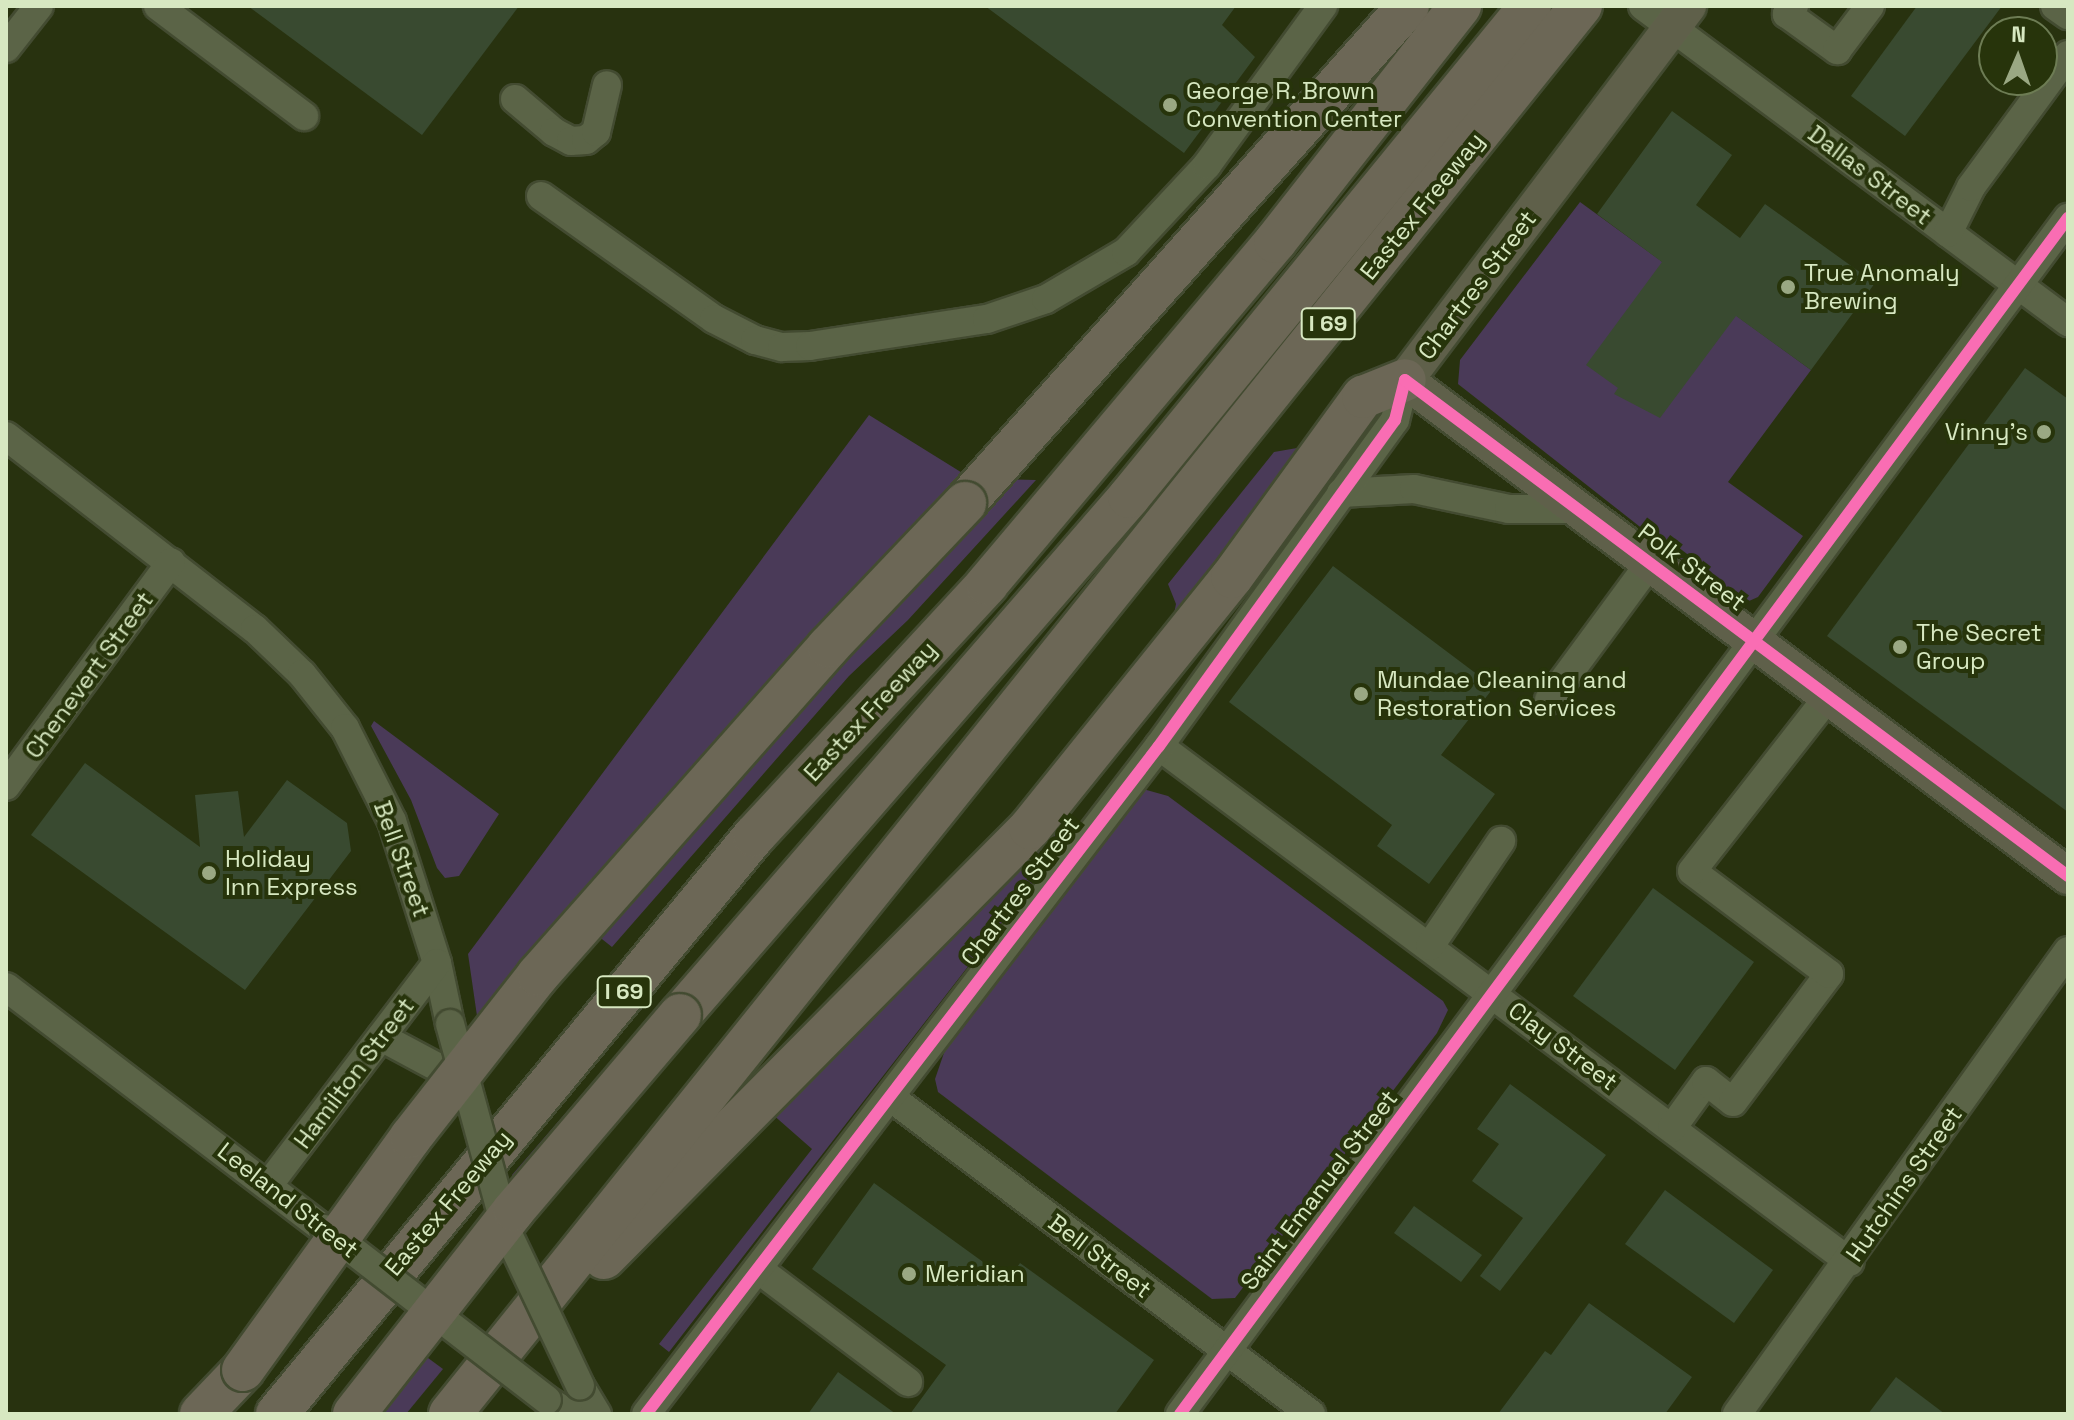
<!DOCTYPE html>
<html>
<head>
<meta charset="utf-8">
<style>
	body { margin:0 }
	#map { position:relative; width:2074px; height:1420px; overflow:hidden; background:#28320f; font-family:"Space Grotesk",sans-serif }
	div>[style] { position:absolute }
	.green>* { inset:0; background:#4a3a58 }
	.building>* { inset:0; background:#394a30 }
	.roads { filter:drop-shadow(2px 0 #434b31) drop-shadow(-2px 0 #434b31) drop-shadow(0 2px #434b31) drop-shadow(0 -2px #434b31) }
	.minor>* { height:28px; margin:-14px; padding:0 14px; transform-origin:14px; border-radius:14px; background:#5b6447 }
	.major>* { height:36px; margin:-18px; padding:0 18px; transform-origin:18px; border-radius:18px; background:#5f604a }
	.highway>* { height:42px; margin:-21px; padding:0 21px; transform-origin:21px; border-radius:21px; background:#6c6756 }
	.bridges { filter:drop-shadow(2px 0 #434b31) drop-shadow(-2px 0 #434b31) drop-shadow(0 2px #434b31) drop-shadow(0 -2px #434b31) }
	.minor-bridge>* { height:28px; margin:-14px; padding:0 14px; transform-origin:14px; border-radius:14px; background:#5b6447 }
	.highway-bridge>* { height:42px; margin:-21px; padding:0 21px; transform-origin:21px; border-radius:21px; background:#6c6756 }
	.cycleway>* { height:12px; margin:-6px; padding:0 6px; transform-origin:6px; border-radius:6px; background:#f96db3 }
	.dots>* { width:22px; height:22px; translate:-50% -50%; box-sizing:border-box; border:4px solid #27340b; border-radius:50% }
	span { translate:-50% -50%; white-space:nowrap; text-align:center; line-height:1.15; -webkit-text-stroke:8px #27340b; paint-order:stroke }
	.shield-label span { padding:2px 6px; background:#27340b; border:2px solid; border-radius:6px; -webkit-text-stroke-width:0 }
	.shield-label { font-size:22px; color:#d7e8c1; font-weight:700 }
	.poi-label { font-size:24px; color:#d7e8c1 }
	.left { translate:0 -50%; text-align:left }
	.right { translate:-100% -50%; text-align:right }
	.street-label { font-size:24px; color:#d7e8c1 }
	.frame { position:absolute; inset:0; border:8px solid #d7e8c1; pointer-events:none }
	.north { position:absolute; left:1978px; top:16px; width:80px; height:80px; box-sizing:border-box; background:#27340b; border:2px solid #6d7c54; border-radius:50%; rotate:2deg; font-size:22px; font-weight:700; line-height:32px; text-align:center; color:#d7e8c1 }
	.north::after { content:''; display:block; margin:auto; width:28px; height:36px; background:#9aa883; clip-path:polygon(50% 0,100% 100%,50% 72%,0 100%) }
</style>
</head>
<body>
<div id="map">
	<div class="green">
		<div style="clip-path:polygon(1580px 202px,1811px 370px,1728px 482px,1803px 536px,1758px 597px,1749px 601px,1732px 599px,1458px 384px,1460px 360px)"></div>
		<div style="clip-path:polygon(869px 415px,964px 474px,739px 715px,477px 1016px,468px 954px)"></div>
		<div style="clip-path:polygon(1297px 448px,1303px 452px,1170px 633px,1176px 604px,1168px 584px,1274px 452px)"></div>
		<div style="clip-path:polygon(1002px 479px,1036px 480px,908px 620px,849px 676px,612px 947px,593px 932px)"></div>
		<div style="clip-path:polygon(374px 721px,499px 814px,459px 876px,445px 878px,437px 868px,411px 800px,371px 726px)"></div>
		<div style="clip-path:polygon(905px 721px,911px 725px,517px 1187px,512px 1175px)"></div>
		<div style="clip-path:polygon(1143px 789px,1168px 796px,1443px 1001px,1448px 1010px,1437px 1033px,1235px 1298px,1212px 1299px,938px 1092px,935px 1079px,945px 1050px)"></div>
		<div style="clip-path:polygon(1062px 813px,1077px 826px,669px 1352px,659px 1344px,812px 1149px,771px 1113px)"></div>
		<div style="clip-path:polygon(424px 1355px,443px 1369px,406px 1414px,374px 1414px)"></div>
	</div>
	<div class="building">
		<div style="clip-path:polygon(248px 6px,519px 6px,422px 135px)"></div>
		<div style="clip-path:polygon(985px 6px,1236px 6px,1222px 25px,1255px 57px,1184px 153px)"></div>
		<div style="clip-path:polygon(1917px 6px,2002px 6px,1905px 136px,1851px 96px)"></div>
		<div style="clip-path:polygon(1672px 111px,1732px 155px,1696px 205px,1740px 238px,1765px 204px,1875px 283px,1811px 370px,1736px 316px,1660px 418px,1614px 394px,1618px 388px,1586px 365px,1662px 262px,1597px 214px)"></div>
		<div style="clip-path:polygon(2025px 368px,2068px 399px,2068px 812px,1827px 636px)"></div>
		<div style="clip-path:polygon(1333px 566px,1494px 687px,1441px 755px,1495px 794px,1429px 884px,1377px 846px,1392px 825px,1229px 702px)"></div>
		<div style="clip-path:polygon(85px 763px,200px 847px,195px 795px,238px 791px,244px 837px,287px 780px,347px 823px,351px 851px,245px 990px,31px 835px)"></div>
		<div style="clip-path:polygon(1653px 888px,1754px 962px,1675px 1070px,1573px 996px)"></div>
		<div style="clip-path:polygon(1510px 1084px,1606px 1155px,1500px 1291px,1480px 1276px,1523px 1218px,1472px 1181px,1499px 1144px,1477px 1129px)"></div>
		<div style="clip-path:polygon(874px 1183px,1008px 1280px,1020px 1263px,1154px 1360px,1115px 1414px,910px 1414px,946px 1365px,812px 1269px)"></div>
		<div style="clip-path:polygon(1665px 1190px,1773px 1270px,1734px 1323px,1625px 1244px)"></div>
		<div style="clip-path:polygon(1414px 1206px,1482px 1255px,1461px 1282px,1394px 1233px)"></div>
		<div style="clip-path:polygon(1589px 1303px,1692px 1377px,1665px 1414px,1498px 1414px,1545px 1351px,1551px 1355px)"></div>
		<div style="clip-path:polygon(838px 1372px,896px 1414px,808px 1414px)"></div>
		<div style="clip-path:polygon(1896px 1377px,1945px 1414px,1868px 1414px)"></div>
	</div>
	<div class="roads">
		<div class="minor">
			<div style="left:158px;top:6px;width:183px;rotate:37deg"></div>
			<div style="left:1643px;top:6px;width:530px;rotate:36.63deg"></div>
			<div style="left:1794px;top:6px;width:11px;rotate:131deg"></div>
			<div style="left:1787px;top:14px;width:62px;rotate:35.8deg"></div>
			<div style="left:1837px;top:50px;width:55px;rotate:-53.1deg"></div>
			<div style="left:2055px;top:6px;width:16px;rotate:35deg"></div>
			<div style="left:6px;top:48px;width:53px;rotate:-51.8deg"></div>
			<div style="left:515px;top:99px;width:51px;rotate:40.2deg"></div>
			<div style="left:554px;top:132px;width:19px;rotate:28deg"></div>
			<div style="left:571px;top:141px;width:15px;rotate:-4deg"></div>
			<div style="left:586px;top:140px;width:13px;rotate:-39deg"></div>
			<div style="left:596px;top:132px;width:48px;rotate:-76.8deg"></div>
			<div style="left:541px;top:196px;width:212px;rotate:35.4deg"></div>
			<div style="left:714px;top:319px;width:46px;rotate:27.1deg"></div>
			<div style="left:755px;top:340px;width:28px;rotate:15deg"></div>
			<div style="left:782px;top:347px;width:28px;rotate:-2deg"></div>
			<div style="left:810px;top:346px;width:179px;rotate:-8.7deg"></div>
			<div style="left:987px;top:319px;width:62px;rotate:-18.7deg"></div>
			<div style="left:1046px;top:299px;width:93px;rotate:-30.4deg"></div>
			<div style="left:1126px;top:252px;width:119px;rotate:-47deg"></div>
			<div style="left:1207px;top:165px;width:197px;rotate:-53.9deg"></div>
			<div style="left:1948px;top:233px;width:51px;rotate:-63.4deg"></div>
			<div style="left:1971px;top:187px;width:164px;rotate:-53.7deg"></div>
			<div style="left:6px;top:436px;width:315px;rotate:37.8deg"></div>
			<div style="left:255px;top:629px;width:65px;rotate:43.8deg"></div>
			<div style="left:302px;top:674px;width:69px;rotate:51.5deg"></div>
			<div style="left:345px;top:728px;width:104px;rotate:63.2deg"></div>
			<div style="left:392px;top:821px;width:149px;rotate:72.4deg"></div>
			<div style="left:437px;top:963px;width:62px;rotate:78deg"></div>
			<div style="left:1341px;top:493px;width:73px;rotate:-3.1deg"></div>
			<div style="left:1414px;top:489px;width:97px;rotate:11.9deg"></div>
			<div style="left:1509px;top:509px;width:68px"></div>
			<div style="left:1549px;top:700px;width:170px;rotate:-53.6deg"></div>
			<div style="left:1159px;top:746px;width:862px;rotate:36.75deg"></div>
			<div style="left:6px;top:786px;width:278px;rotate:-53.6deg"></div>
			<div style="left:1430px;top:946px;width:127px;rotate:-55.9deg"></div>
			<div style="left:6px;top:987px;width:400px;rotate:37.3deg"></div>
			<div style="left:381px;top:1037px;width:93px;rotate:28.2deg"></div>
			<div style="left:890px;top:1097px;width:527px;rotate:36.98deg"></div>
			<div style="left:1672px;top:1128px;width:58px;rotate:-54.1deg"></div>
			<div style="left:1706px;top:1081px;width:34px;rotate:38deg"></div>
			<div style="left:1733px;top:1102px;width:160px;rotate:-53.1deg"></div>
			<div style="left:1829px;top:974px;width:171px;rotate:-143.1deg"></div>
			<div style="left:1692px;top:871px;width:221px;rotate:-52deg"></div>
			<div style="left:270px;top:1183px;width:276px;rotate:-52.8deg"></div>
			<div style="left:758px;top:1269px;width:188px;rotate:37deg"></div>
			<div style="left:580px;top:1386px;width:33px;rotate:59deg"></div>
			<div style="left:547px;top:1400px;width:26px;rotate:32deg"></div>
			<div style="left:646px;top:1414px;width:842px;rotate:-52.48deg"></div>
			<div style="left:1159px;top:746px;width:402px;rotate:-54.1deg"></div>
			<div style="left:1395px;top:420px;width:41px;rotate:-76deg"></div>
			<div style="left:1180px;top:1414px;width:1490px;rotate:-53.41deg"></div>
			<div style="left:1737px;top:1414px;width:569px;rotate:-54.44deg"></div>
		</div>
		<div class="major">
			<div style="left:1688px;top:6px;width:469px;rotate:127.1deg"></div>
			<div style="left:1405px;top:380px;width:828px;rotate:36.8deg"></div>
		</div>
		<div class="highway">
			<div style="left:965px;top:503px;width:666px;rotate:-48.29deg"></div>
			<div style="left:680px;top:1015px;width:686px;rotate:-49.08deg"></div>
			<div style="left:1129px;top:497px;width:634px;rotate:-50.76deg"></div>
			<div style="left:604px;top:1258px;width:605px;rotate:-45.27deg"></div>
			<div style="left:1030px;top:828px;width:322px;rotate:-51.2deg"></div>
			<div style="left:1232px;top:577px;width:223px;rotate:-54deg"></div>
			<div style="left:1363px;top:397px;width:45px;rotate:-22deg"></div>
			<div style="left:201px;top:1414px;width:61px;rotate:-46.3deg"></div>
			<div style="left:277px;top:1414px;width:749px;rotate:-50.47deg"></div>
			<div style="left:754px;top:836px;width:343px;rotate:-47.2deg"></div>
			<div style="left:987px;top:584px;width:447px;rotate:-49.9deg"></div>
			<div style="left:1275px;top:242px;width:300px;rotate:-51.9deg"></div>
			<div style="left:450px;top:1414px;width:1806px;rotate:-51.23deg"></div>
		</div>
	</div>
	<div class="bridges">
		<div class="minor-bridge">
			<div style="left:450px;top:1024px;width:216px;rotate:74.7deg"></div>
			<div style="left:507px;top:1232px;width:170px;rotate:64.6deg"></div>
			<div style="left:325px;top:1229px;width:280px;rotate:37.6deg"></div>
		</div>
		<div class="highway-bridge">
			<div style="left:243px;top:1370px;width:287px;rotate:-54.2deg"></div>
			<div style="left:411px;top:1137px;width:206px;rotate:-51.9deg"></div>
			<div style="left:538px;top:975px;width:438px;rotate:-48.5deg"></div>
			<div style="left:828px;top:647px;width:199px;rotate:-46.4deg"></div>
			<div style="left:354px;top:1414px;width:259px;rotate:-51.9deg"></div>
			<div style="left:514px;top:1210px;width:256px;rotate:-49.6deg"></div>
		</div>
	</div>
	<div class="cycleway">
		<div style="left:646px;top:1414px;width:842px;rotate:-52.48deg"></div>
		<div style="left:1159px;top:746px;width:402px;rotate:-54.1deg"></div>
		<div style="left:1395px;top:420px;width:41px;rotate:-76deg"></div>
		<div style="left:1405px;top:380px;width:828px;rotate:36.8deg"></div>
		<div style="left:1180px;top:1414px;width:1490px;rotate:-53.41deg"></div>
	</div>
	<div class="dots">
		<div style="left:1170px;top:105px;background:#9aa883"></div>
		<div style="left:1788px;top:287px;background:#9aa883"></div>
		<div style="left:2044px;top:432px;background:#9aa883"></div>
		<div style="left:1900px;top:647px;background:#9aa883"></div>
		<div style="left:1361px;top:694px;background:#9aa883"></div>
		<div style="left:209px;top:873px;background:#9aa883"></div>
		<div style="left:909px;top:1274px;background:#9aa883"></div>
	</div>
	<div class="shield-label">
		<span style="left:1328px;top:324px">I 69</span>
		<span style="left:624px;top:992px">I 69</span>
	</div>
	<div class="poi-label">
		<span class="left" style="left:1186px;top:105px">George R. Brown<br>Convention Center</span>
		<span class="left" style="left:1804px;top:287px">True Anomaly<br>Brewing</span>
		<span class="right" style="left:2028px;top:432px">Vinny's</span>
		<span class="left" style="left:1916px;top:647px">The Secret<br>Group</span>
		<span class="left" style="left:1377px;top:694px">Mundae Cleaning and<br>Restoration Services</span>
		<span class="left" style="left:225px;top:873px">Holiday<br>Inn Express</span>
		<span class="left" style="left:925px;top:1274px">Meridian</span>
	</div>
	<div class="street-label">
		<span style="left:1870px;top:175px;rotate:37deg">Dallas Street</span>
		<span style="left:1422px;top:206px;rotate:-51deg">Eastex Freeway</span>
		<span style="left:1477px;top:285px;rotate:-53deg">Chartres Street</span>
		<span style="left:1692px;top:567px;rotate:37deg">Polk Street</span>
		<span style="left:89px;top:675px;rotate:-54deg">Chenevert Street</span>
		<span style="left:870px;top:711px;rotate:-47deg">Eastex Freeway</span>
		<span style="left:402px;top:859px;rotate:70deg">Bell Street</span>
		<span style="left:1020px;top:891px;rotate:-53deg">Chartres Street</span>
		<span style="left:1563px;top:1046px;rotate:37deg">Clay Street</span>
		<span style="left:354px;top:1073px;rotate:-53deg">Hamilton Street</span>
		<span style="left:1904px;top:1184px;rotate:-55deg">Hutchins Street</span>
		<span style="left:1319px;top:1190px;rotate:-53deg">Saint Emanuel Street</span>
		<span style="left:288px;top:1200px;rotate:38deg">Leeland Street</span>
		<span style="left:448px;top:1203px;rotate:-50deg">Eastex Freeway</span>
		<span style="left:1100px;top:1256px;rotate:37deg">Bell Street</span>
	</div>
	<div class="frame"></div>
	<div class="north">N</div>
</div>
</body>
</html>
